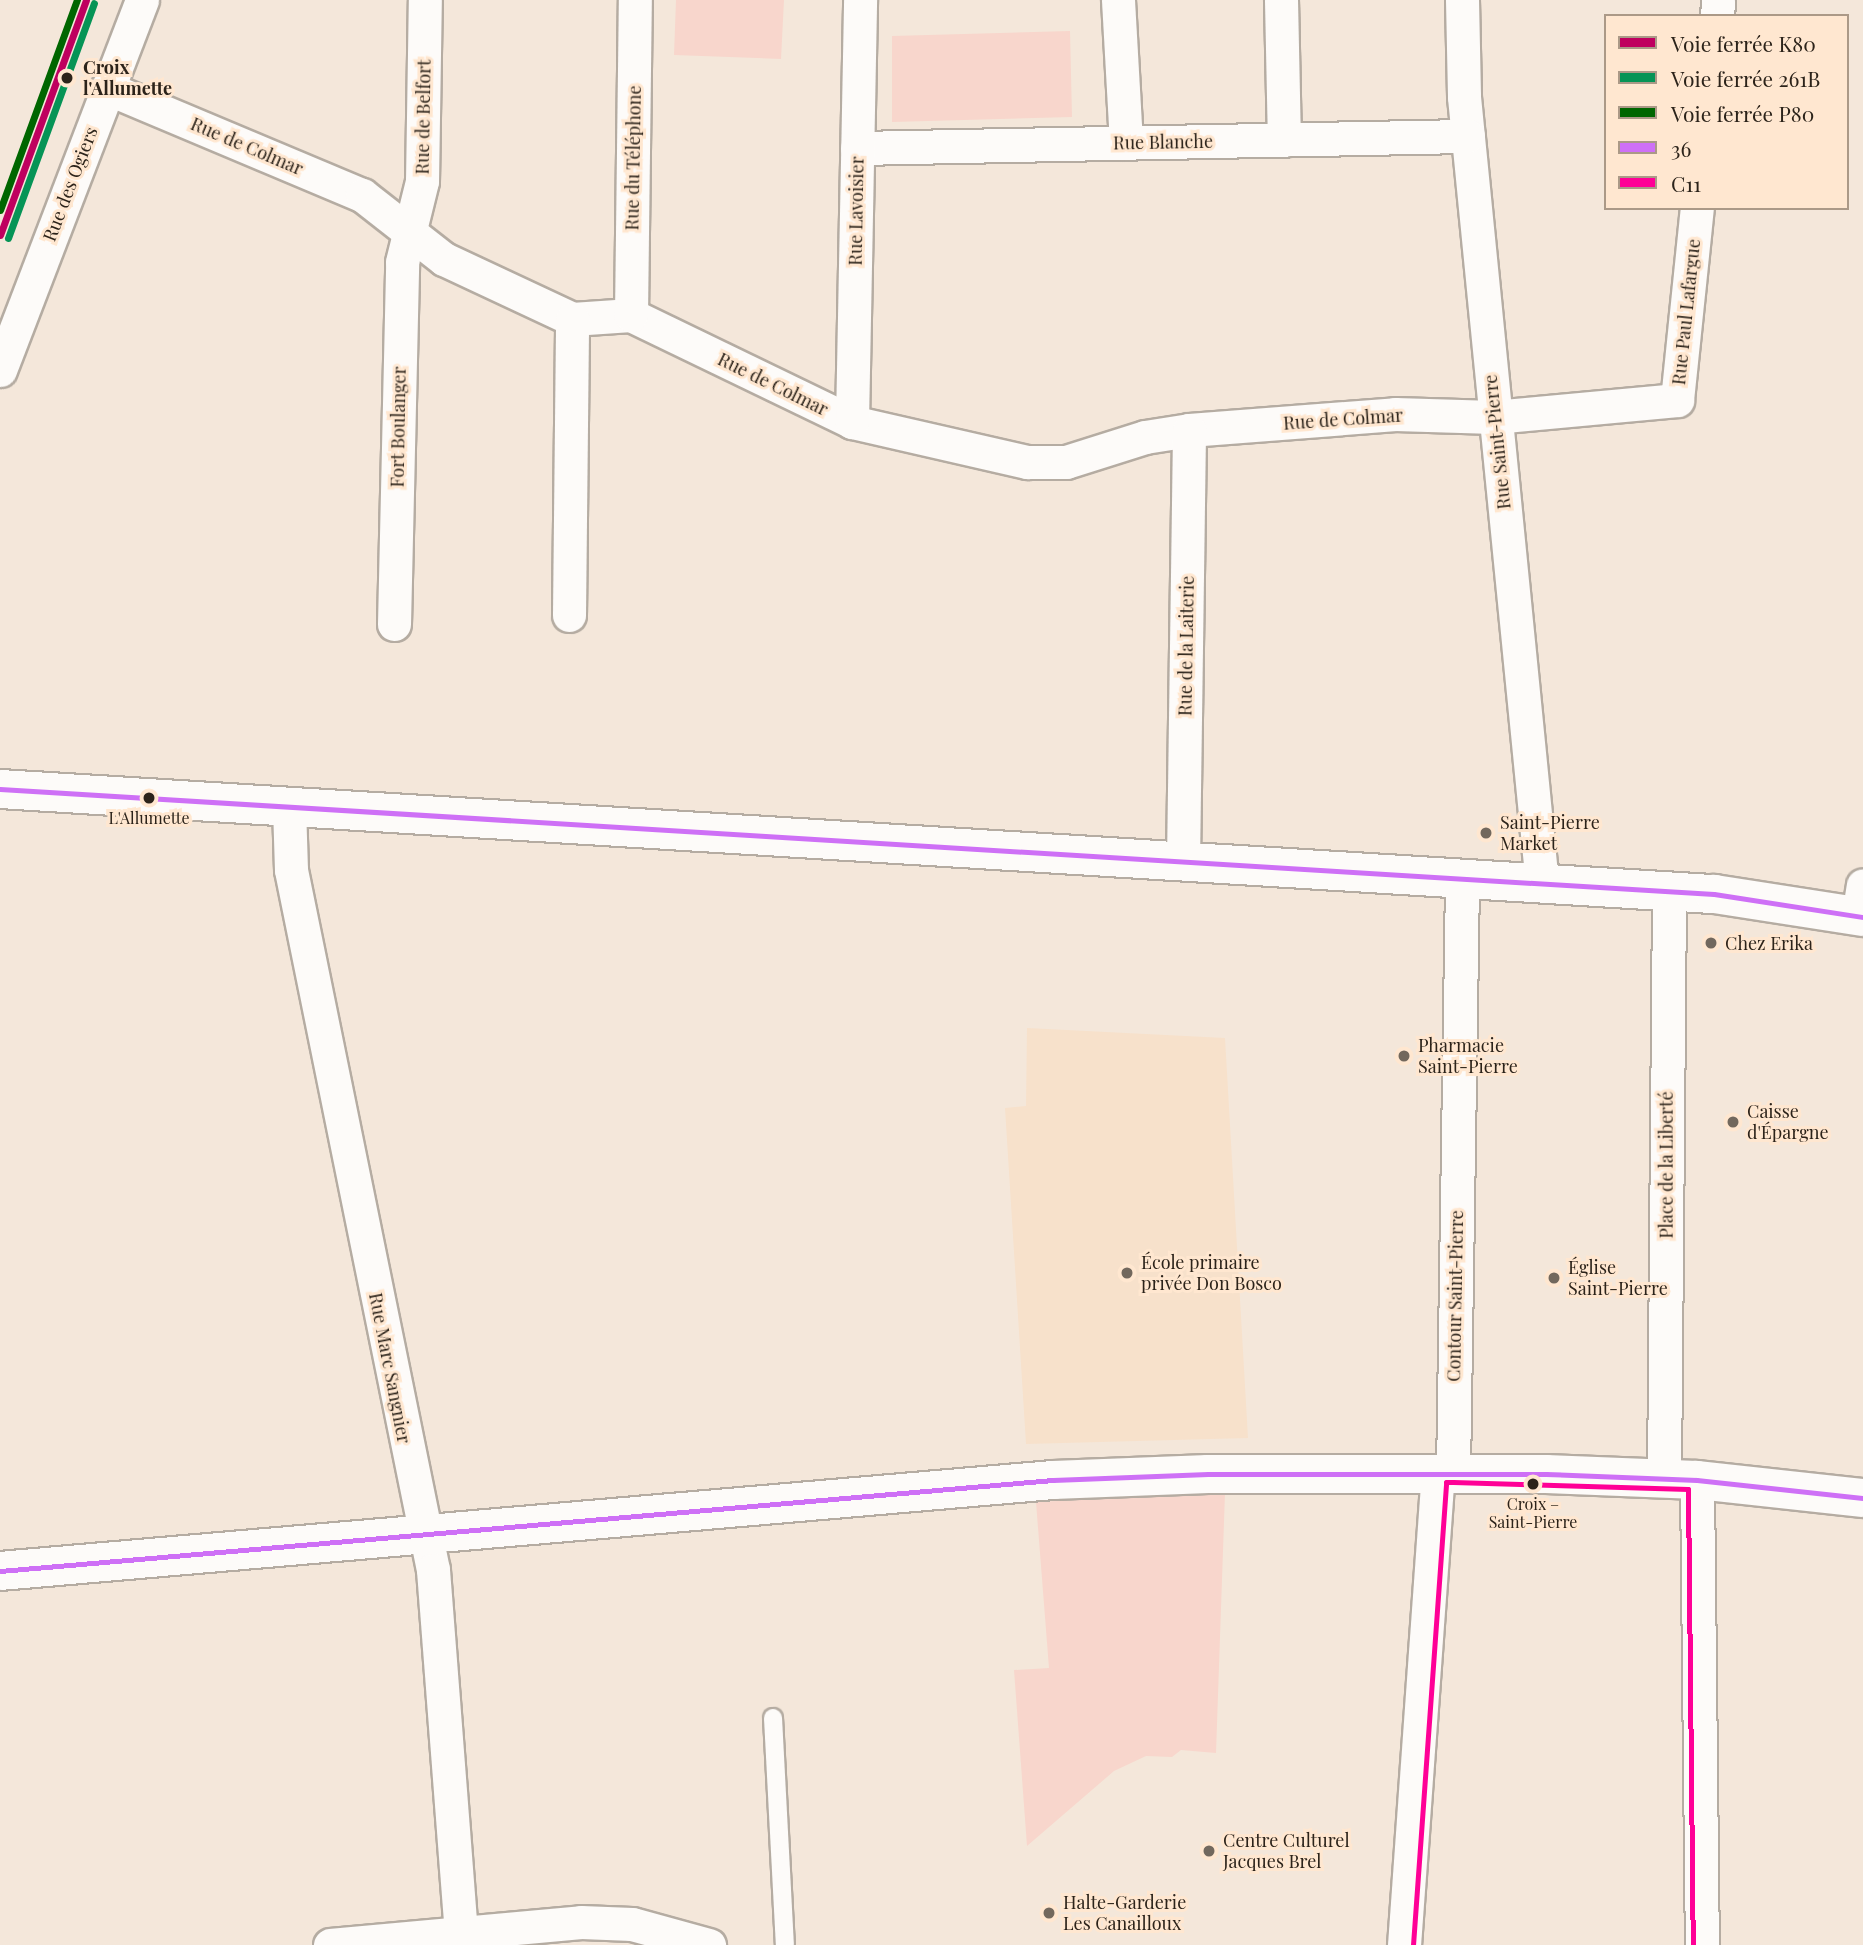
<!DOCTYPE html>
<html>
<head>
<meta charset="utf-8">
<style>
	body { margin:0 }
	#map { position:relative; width:1863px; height:1945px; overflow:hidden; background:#f4e7da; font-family:"Playfair Display",serif }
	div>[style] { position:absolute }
	.built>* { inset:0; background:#f7e1cb }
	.green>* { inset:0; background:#f8d6cc }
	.roads { filter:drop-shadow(2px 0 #b5aca2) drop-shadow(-2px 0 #b5aca2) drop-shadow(0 2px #b5aca2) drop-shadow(0 -2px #b5aca2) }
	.lane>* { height:18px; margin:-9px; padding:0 9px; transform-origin:9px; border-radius:9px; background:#fdfbf9 }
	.street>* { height:33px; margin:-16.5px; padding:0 16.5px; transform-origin:16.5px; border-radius:16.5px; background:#fdfbf9 }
	.secondary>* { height:38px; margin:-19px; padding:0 19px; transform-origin:19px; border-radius:19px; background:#fdfbf9 }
	.bus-1>* { height:5px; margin:-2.5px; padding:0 2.5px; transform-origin:2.5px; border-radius:2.5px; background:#ce70f6 }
	.bus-2>* { height:5px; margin:-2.5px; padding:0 2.5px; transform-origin:2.5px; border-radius:2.5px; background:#ff0096 }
	.rail-1>* { height:7px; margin:-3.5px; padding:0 3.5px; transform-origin:3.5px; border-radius:3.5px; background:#bf005f }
	.rail-2>* { height:7px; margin:-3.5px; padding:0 3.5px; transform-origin:3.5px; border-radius:3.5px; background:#069456 }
	.rail-3>* { height:7px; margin:-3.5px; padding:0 3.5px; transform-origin:3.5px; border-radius:3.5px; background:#060 }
	.dots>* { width:19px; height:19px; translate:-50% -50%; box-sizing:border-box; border:4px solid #ffe7d0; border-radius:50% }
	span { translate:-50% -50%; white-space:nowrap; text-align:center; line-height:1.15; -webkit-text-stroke:6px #ffe7d0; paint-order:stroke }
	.bus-label { font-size:16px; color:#2c231a }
	.stop-label { font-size:18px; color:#2c231a; font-weight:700 }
	.left { translate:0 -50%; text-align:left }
	.street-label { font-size:18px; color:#2c231a }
	.poi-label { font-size:18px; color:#2c231a }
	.legend { position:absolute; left:1604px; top:14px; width:245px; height:196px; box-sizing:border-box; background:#ffe7d0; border:2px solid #ab9987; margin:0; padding:9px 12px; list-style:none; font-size:21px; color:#2c231a }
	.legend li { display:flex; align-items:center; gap:14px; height:35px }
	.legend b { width:35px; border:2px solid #ab9987 }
</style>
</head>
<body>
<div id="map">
	<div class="built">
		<div style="clip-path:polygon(1027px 1028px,1225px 1038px,1248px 1438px,1026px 1444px,1005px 1108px,1026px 1106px)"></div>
	</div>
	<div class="green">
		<div style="clip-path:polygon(676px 0,784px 0,781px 59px,674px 55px)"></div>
		<div style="clip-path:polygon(1070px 31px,1072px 117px,892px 122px,892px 36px)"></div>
		<div style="clip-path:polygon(1225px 1493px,1216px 1753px,1181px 1750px,1172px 1757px,1146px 1756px,1114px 1771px,1027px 1846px,1014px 1670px,1049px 1668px,1036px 1502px)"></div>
	</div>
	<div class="roads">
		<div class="lane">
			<div style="left:773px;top:1718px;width:227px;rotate:87deg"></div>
		</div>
		<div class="street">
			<div style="left:1118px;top:0;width:143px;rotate:86.8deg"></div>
			<div style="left:1281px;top:0;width:140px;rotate:88.8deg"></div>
			<div style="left:1462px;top:0;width:97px;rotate:88.8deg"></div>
			<div style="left:1464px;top:97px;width:791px;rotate:84.34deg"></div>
			<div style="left:1717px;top:16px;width:16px;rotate:-86deg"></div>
			<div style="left:107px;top:88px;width:277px;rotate:22.8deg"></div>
			<div style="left:362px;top:195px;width:104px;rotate:38deg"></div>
			<div style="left:444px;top:259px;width:141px;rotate:25.1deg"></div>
			<div style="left:572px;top:319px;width:59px;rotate:-3.9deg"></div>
			<div style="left:631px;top:315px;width:246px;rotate:25.8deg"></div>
			<div style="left:852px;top:422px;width:180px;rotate:12.9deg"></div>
			<div style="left:1027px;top:462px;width:39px"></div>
			<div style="left:1066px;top:462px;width:83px;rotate:-17.6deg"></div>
			<div style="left:1145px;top:437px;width:45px;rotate:-9deg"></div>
			<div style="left:1189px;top:430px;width:207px;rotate:-4.4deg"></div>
			<div style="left:1395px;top:414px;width:99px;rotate:1.7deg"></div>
			<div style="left:1494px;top:417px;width:184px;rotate:-5.3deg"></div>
			<div style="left:1677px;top:400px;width:193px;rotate:-84.1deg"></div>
			<div style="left:857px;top:148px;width:611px;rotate:-1.13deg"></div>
			<div style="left:631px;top:315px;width:315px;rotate:-89.3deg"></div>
			<div style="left:0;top:370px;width:396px;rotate:-69deg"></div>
			<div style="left:852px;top:422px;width:422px;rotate:-88.9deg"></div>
			<div style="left:569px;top:615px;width:296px;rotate:-89.4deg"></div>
			<div style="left:394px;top:624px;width:362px;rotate:-88.7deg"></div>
			<div style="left:402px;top:262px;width:83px;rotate:-76.1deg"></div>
			<div style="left:422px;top:181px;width:181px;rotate:-89.1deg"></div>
			<div style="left:289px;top:806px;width:64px;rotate:88.2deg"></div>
			<div style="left:291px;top:870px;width:714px;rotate:78.53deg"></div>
			<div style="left:433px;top:1570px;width:364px;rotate:85.6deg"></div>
			<div style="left:1183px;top:862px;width:432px;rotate:-89.2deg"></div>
			<div style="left:1858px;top:916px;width:31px;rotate:-81deg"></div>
			<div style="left:1453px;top:1473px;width:595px;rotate:-89.13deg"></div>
			<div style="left:1664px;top:1479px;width:586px;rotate:-89.51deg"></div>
			<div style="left:1697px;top:1480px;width:465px;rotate:89.4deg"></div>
			<div style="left:330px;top:1945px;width:252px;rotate:-5.2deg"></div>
			<div style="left:581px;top:1922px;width:51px;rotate:2.2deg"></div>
			<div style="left:632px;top:1924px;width:80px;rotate:15.3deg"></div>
			<div style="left:1404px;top:1945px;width:472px;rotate:-85.9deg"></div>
		</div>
		<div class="secondary">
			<div style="left:0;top:789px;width:1717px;rotate:3.51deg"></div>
			<div style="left:1714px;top:894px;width:151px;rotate:8.8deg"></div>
			<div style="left:0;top:1571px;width:1057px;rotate:-4.94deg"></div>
			<div style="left:1053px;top:1480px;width:155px;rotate:-2.2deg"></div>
			<div style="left:1208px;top:1474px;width:338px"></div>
			<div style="left:1546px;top:1474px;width:151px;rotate:2.3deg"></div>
			<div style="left:1697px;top:1480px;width:167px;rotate:6.2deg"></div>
		</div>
	</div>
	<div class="bus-1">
		<div style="left:0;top:789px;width:1717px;rotate:3.51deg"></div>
		<div style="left:1714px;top:894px;width:151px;rotate:8.8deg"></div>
		<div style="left:0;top:1571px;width:1057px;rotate:-4.94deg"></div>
		<div style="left:1053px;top:1480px;width:155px;rotate:-2.2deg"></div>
		<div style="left:1208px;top:1474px;width:338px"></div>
		<div style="left:1546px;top:1474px;width:151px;rotate:2.3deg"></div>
		<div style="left:1697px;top:1480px;width:167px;rotate:6.2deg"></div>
	</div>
	<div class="bus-2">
		<div style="left:1413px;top:1945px;width:464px;rotate:-85.9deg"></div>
		<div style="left:1446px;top:1482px;width:7px"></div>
		<div style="left:1453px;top:1482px;width:235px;rotate:1.7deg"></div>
		<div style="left:1688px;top:1489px;width:456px;rotate:89.4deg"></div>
	</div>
	<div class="rail-1">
		<div style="left:0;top:235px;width:250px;rotate:-69.9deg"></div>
	</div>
	<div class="rail-2">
		<div style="left:8px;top:238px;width:250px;rotate:-69.9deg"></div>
	</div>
	<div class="rail-3">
		<div style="left:0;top:210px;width:224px;rotate:-69.9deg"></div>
	</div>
	<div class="dots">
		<div style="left:67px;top:78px;background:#2c231a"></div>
		<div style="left:149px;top:798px;background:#2c231a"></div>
		<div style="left:1486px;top:833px;background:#72685d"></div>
		<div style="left:1711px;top:943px;background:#72685d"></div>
		<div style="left:1404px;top:1056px;background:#72685d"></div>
		<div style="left:1733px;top:1122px;background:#72685d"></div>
		<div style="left:1127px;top:1273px;background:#72685d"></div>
		<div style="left:1554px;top:1278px;background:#72685d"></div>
		<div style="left:1533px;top:1484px;background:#2c231a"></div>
		<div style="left:1209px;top:1851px;background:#72685d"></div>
		<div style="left:1049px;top:1913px;background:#72685d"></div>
	</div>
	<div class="bus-label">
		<span style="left:149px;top:818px">L'Allumette</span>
		<span style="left:1533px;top:1513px">Croix –<br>Saint-Pierre</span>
	</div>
	<div class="stop-label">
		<span class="left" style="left:83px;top:78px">Croix<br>l'Allumette</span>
	</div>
	<div class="street-label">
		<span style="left:423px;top:117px;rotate:-89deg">Rue de Belfort</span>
		<span style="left:1163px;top:142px;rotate:-1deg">Rue Blanche</span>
		<span style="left:247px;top:146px;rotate:23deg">Rue de Colmar</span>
		<span style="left:633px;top:158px;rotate:-89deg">Rue du Téléphone</span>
		<span style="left:70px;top:184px;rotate:-69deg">Rue des Ogiers</span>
		<span style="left:856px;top:211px;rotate:-89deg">Rue Lavoisier</span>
		<span style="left:1686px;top:312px;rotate:-84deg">Rue Paul Lafargue</span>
		<span style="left:773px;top:384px;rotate:26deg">Rue de Colmar</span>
		<span style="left:1343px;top:419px;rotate:-4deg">Rue de Colmar</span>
		<span style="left:398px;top:427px;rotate:-89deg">Fort Boulanger</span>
		<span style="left:1497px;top:442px;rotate:-96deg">Rue Saint-Pierre</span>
		<span style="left:1186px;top:646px;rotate:-89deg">Rue de la Laiterie</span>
		<span style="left:1666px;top:1165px;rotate:-90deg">Place de la Liberté</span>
		<span style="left:1455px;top:1296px;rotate:-89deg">Contour Saint-Pierre</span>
		<span style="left:390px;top:1368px;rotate:79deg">Rue Marc Sangnier</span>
	</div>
	<div class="poi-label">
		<span class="left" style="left:1500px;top:833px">Saint-Pierre<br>Market</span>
		<span class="left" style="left:1725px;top:943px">Chez Erika</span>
		<span class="left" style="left:1418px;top:1056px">Pharmacie<br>Saint-Pierre</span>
		<span class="left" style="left:1747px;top:1122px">Caisse<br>d'Épargne</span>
		<span class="left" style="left:1141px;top:1273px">École primaire<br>privée Don Bosco</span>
		<span class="left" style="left:1568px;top:1278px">Église<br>Saint-Pierre</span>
		<span class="left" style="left:1223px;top:1851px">Centre Culturel<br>Jacques Brel</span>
		<span class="left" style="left:1063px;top:1913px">Halte-Garderie<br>Les Canailloux</span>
	</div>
	<ul class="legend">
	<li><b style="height:9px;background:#bf005f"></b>Voie ferrée K80</li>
	<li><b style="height:9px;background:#069456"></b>Voie ferrée 261B</li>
	<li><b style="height:9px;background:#060"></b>Voie ferrée P80</li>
	<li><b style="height:9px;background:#ce70f6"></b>36</li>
	<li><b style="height:9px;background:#ff0096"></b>C11</li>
	</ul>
</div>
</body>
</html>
